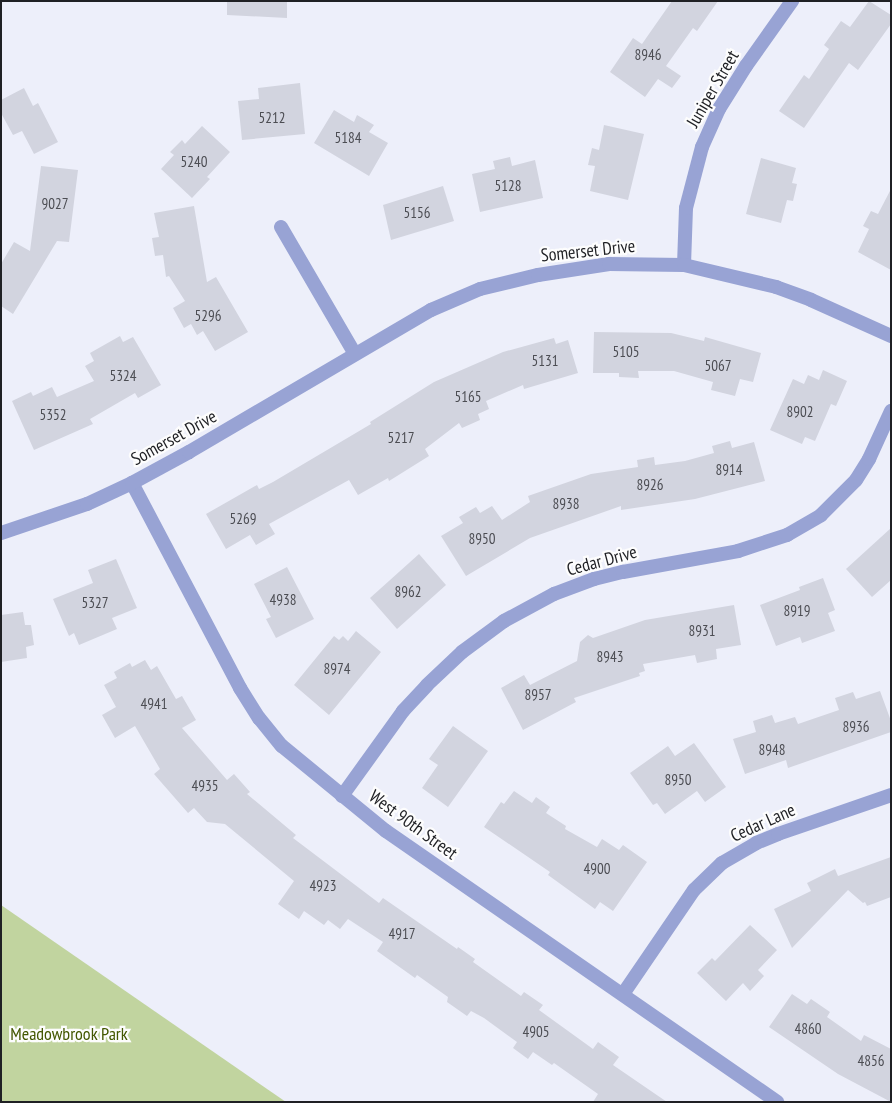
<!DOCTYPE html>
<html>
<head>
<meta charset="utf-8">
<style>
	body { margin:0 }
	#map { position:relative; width:892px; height:1103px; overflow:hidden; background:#edeffa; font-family:"PT Sans Narrow",sans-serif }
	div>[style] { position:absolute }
	.green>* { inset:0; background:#c1d49f }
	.building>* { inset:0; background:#d2d4df }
	.minor>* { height:14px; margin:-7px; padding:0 7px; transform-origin:7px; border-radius:7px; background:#98a3d4 }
	.tertiary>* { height:14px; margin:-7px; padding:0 7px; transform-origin:7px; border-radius:7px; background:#98a3d4 }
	span { translate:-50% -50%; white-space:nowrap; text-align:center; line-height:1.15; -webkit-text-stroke:4.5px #fdfdfd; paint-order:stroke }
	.number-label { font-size:15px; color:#4c4d53 }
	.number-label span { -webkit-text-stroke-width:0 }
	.street-label { font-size:18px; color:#1f2024 }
	.park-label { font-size:18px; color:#435701 }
	.frame { position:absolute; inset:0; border:2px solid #1f2024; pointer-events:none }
</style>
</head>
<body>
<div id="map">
	<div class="green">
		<div style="clip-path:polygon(1px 905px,286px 1102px,1px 1102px)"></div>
	</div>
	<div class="building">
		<div style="clip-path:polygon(227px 1px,287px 1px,287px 18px,227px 15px)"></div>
		<div style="clip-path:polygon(672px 1px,718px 1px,697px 31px,693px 28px,666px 66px,681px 76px,672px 88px,658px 79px,645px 97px,610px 72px,633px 38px,642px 44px)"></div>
		<div style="clip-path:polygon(869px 1px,891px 15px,891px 24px,858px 70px,849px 63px,804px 128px,779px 111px,804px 75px,809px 79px,829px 49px,824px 45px,841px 21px,850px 27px)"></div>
		<div style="clip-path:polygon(300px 83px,305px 134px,242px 140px,238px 101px,259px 99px,258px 88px)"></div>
		<div style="clip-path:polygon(24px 88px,33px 106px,38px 103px,58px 142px,34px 154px,22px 131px,13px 135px,1px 113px,1px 100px)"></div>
		<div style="clip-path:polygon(334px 110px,354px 122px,357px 115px,374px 125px,369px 132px,388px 143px,369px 176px,314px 143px)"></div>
		<div style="clip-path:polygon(604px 125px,644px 134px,628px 200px,590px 191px,595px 166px,588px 165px,592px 148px,599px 150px)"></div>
		<div style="clip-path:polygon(202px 126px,230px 152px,207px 177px,210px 179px,192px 198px,161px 169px,174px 155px,170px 152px,182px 140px,185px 144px)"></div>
		<div style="clip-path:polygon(510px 157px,512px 166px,535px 160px,543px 198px,480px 212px,472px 174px,495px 169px,493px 161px)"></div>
		<div style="clip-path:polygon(761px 158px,796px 168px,792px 183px,797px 184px,793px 201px,787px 200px,781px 223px,746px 214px)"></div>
		<div style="clip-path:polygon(41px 166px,78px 170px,69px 242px,57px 241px,13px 314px,1px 306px,1px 264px,14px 242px,30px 251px)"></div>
		<div style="clip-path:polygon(443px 186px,454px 221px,391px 240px,383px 205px)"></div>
		<div style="clip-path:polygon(891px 189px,891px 270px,858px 252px,869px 229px,863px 226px,871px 211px,878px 214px)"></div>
		<div style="clip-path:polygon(194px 206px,207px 282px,216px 277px,248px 332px,215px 351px,203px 331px,197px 335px,191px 324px,184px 328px,173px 308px,185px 301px,169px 276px,166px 277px,163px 255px,155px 256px,152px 238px,159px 237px,154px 213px)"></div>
		<div style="clip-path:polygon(594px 332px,671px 333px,704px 341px,705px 337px,761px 353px,753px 382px,740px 379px,735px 396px,711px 390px,713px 382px,674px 371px,638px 371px,639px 378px,619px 377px,619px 373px,593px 373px)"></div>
		<div style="clip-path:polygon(120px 336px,123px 342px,133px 337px,161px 385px,138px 398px,135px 393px,90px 419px,93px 424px,34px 450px,12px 401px,31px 392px,33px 396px,52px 387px,57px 397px,94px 381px,85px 366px,94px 361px,90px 353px)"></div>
		<div style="clip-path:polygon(554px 338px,556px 344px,568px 340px,578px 373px,524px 389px,523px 385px,486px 401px,489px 409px,478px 414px,480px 420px,462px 428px,459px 423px,425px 449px,429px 456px,389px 481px,388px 478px,358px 495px,349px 480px,269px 524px,275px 534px,256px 545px,250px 535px,226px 549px,206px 514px,257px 485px,259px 489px,273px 482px,371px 424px,370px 422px,434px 382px,503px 352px)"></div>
		<div style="clip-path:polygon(823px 370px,847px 381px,836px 406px,831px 404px,815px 441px,805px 437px,802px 444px,770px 430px,793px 379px,804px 384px,808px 375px,819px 380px)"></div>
		<div style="clip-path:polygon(730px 441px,732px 448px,754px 442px,765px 481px,695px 499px,621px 510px,621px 506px,530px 538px,466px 576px,441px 536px,463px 523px,459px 517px,476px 507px,480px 513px,492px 506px,502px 520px,530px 502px,528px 496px,591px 474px,638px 467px,637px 460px,654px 457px,655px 465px,685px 461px,714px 453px,712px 446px)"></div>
		<div style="clip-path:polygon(891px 528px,891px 580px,872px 597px,846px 569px)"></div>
		<div style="clip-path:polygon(419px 554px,446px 585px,397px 629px,370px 598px)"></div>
		<div style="clip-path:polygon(116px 559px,137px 608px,112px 618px,117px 629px,79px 645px,74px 633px,69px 636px,53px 599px,93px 583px,88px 570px)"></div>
		<div style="clip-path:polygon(287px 567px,314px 619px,276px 638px,266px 619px,271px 617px,254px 584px)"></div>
		<div style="clip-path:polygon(823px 578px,835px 610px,828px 613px,835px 631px,802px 643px,800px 637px,776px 646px,760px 605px,800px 590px,799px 587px)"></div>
		<div style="clip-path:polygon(734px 605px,741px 645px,716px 649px,717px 659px,697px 663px,695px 655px,643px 664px,645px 671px,639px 673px,640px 676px,574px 698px,576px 702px,523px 730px,501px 688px,524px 675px,530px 685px,577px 661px,580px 642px,588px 635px,593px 638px,645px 620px)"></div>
		<div style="clip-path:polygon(23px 612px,25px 625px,31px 625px,34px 645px,26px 647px,27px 658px,1px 662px,1px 615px)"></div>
		<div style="clip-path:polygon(356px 631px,381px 652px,329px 715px,294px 685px,334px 636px,339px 640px,343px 636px,348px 641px)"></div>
		<div style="clip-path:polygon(145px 660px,151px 670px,157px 666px,176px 699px,182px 696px,196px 720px,182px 728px,227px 780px,234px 774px,250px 792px,247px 794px,296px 835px,293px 838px,379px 903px,383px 898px,457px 949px,458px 947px,475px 959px,473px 962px,521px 996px,524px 992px,543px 1005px,539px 1010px,593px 1049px,598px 1042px,619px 1057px,613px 1065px,667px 1102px,593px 1102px,598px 1094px,554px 1063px,552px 1065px,533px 1052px,528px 1059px,513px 1048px,517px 1042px,484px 1018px,471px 1011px,467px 1016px,447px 1002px,448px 997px,417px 975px,415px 978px,377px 951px,383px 942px,348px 919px,340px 929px,328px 920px,324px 925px,304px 911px,299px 919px,278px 904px,294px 881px,225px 824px,207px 822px,194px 808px,188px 813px,154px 774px,160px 769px,135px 726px,115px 738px,102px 715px,116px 707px,104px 685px,117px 678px,114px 672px,130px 663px,132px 667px)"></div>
		<div style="clip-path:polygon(880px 691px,891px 721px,891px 732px,788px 768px,786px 760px,745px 774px,733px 739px,756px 732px,753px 721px,772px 715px,775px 723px,795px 717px,798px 724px,839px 710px,835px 698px,853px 692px,856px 699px)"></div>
		<div style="clip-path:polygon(453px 726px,488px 751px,448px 807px,422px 788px,438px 765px,429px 759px)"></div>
		<div style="clip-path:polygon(694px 743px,726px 787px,705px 802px,697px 791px,665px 814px,657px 803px,653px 805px,630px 773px,668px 746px,675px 756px)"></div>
		<div style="clip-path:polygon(514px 791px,532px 803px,536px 797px,550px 807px,546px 813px,566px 826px,565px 829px,597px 847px,602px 839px,619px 850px,623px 845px,647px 862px,613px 911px,600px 902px,595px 909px,548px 875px,550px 872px,484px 827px,501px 802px,504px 804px)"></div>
		<div style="clip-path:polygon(891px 857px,891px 897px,867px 906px,865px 902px,863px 903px,848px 890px,792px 948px,774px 909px,811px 891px,807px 883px,835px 869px,838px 876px)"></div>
		<div style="clip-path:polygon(750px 925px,777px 950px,758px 970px,764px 976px,750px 991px,743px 983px,726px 1001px,697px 973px,712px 958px,715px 961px)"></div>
		<div style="clip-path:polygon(792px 994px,807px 1004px,811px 999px,830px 1012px,827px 1017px,861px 1041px,864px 1035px,891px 1049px,891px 1102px,838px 1074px,769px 1027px)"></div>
	</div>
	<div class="minor">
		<div style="left:281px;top:227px;width:147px;rotate:59.8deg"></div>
		<div style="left:684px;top:265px;width:57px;rotate:-88deg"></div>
		<div style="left:686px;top:208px;width:63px;rotate:-75.3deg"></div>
		<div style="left:702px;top:147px;width:42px;rotate:-65.9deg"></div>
		<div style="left:719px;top:109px;width:51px;rotate:-57.9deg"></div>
		<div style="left:746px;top:66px;width:80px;rotate:-54.7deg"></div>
		<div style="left:132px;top:483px;width:232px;rotate:62.2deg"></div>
		<div style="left:240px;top:688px;width:36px;rotate:58deg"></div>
		<div style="left:259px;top:718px;width:36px;rotate:51deg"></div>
		<div style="left:282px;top:746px;width:134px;rotate:39.3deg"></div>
		<div style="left:386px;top:831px;width:476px;rotate:34.7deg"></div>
		<div style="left:342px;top:796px;width:105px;rotate:-54.3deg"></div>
		<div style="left:403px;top:711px;width:35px;rotate:-47deg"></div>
		<div style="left:427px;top:685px;width:48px;rotate:-43.3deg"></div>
		<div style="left:462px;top:652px;width:52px;rotate:-36.4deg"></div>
		<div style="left:504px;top:621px;width:57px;rotate:-28.4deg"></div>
		<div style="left:554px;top:594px;width:43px;rotate:-20.6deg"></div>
		<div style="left:594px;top:579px;width:30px;rotate:-14deg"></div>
		<div style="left:623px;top:572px;width:117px;rotate:-10.3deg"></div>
		<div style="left:738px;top:551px;width:52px;rotate:-18.1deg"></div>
		<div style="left:787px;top:535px;width:39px;rotate:-30deg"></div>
		<div style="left:821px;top:515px;width:49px;rotate:-45deg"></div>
		<div style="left:856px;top:480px;width:25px;rotate:-58deg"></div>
		<div style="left:869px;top:459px;width:53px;rotate:-65.4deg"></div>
		<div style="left:623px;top:994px;width:126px;rotate:-55.7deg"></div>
		<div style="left:694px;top:890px;width:39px;rotate:-44deg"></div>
		<div style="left:722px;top:863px;width:39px;rotate:-30deg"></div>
		<div style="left:756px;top:843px;width:24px;rotate:-22deg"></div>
		<div style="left:778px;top:834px;width:120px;rotate:-19deg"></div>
	</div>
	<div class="tertiary">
		<div style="left:1px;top:533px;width:91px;rotate:-18.6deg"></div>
		<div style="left:87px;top:504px;width:50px;rotate:-25deg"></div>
		<div style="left:132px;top:483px;width:65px;rotate:-28.5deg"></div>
		<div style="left:189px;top:452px;width:281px;rotate:-30.4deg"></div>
		<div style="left:431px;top:310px;width:53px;rotate:-23.2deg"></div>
		<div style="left:480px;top:289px;width:60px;rotate:-13.6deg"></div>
		<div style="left:538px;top:275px;width:72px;rotate:-8.8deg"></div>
		<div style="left:609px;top:264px;width:75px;rotate:0.8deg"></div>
		<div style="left:684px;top:265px;width:95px;rotate:13.4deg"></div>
		<div style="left:776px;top:287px;width:37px;rotate:20deg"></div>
		<div style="left:811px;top:300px;width:88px;rotate:24.2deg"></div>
	</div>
	<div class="number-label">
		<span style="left:648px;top:55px">8946</span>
		<span style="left:272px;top:118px">5212</span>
		<span style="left:348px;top:138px">5184</span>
		<span style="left:194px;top:162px">5240</span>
		<span style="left:508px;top:186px">5128</span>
		<span style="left:55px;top:204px">9027</span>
		<span style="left:417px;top:213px">5156</span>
		<span style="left:208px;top:316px">5296</span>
		<span style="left:626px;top:352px">5105</span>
		<span style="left:545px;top:361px">5131</span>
		<span style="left:718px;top:366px">5067</span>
		<span style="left:123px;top:376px">5324</span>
		<span style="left:468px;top:397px">5165</span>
		<span style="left:800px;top:412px">8902</span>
		<span style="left:53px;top:415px">5352</span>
		<span style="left:401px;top:438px">5217</span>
		<span style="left:729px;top:470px">8914</span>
		<span style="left:650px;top:485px">8926</span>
		<span style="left:566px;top:504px">8938</span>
		<span style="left:243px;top:519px">5269</span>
		<span style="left:482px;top:539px">8950</span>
		<span style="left:408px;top:592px">8962</span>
		<span style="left:283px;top:600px">4938</span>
		<span style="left:95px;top:603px">5327</span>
		<span style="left:797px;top:611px">8919</span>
		<span style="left:702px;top:631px">8931</span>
		<span style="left:610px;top:657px">8943</span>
		<span style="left:337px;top:669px">8974</span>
		<span style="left:538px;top:695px">8957</span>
		<span style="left:154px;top:704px">4941</span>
		<span style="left:856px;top:727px">8936</span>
		<span style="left:772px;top:750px">8948</span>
		<span style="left:678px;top:780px">8950</span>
		<span style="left:205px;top:786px">4935</span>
		<span style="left:597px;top:869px">4900</span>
		<span style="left:323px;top:886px">4923</span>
		<span style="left:402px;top:934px">4917</span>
		<span style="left:808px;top:1029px">4860</span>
		<span style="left:536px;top:1032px">4905</span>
		<span style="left:871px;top:1061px">4856</span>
	</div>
	<div class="street-label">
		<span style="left:713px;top:89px;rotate:-60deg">Juniper Street</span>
		<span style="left:588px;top:251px;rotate:-6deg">Somerset Drive</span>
		<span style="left:174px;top:438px;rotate:-29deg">Somerset Drive</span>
		<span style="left:602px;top:561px;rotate:-15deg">Cedar Drive</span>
		<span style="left:763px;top:823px;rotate:-24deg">Cedar Lane</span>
		<span style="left:413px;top:825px;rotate:36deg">West 90th Street</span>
	</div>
	<div class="park-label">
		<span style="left:69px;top:1034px">Meadowbrook Park</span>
	</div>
	<div class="frame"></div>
</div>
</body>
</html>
